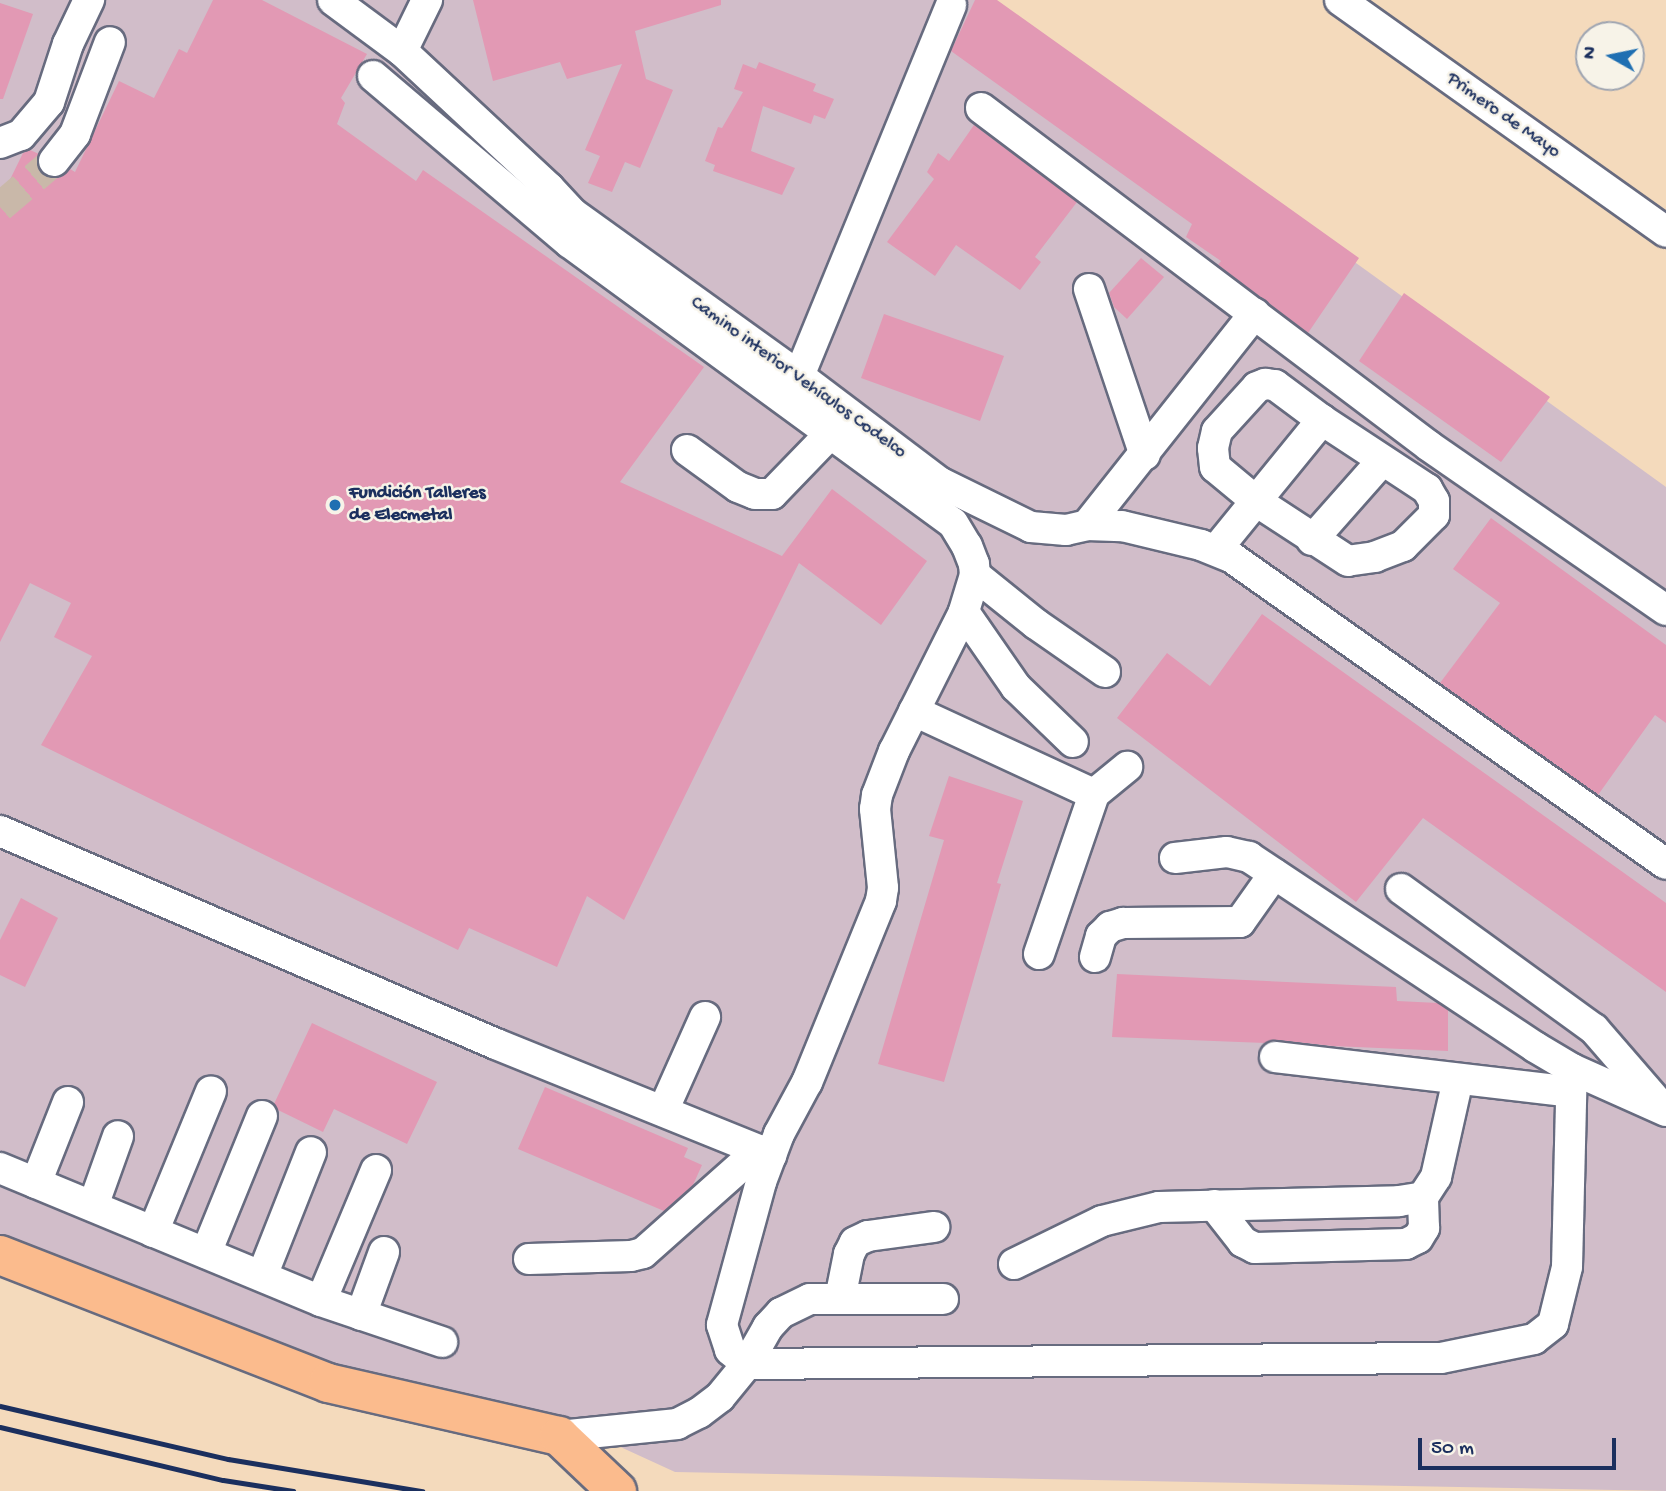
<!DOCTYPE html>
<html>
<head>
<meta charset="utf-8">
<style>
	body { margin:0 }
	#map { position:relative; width:1666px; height:1491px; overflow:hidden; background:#f4dabc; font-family:"Gochi Hand",sans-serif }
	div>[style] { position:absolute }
	.industrial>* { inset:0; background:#d1bdc9 }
	.building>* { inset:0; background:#e299b4 }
	.minor-tunnel>* { height:30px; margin-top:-15px; transform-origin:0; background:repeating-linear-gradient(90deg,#c9b8a9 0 30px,transparent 0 45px) }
	.roads { filter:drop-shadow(2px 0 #676b7f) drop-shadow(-2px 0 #676b7f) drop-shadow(0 2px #676b7f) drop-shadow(0 -2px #676b7f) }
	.minor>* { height:30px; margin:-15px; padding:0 15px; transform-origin:15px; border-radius:15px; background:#fff }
	.major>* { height:38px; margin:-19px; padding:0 19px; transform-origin:19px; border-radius:19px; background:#fbbb8d }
	.rail>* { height:5px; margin:-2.5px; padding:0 2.5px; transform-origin:2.5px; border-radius:2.5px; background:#1b2f5e }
	.dots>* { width:19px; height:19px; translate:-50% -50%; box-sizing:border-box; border:4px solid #f7f3e8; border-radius:50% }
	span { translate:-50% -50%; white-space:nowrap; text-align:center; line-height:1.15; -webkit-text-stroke:5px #f7f3e8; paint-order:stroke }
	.street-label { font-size:19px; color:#1b2f5e }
	.poi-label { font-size:19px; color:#1b2f5e; font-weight:700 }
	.left { translate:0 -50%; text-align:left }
	.north { position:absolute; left:1575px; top:21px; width:70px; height:70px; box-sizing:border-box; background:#f7f3e8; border:2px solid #9fa5b1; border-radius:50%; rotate:279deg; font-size:19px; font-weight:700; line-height:28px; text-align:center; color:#1b2f5e }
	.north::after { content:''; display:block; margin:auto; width:24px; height:32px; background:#1f6fb2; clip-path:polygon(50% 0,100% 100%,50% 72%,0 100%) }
	.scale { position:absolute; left:1418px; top:1438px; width:198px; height:32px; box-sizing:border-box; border:4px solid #1b2f5e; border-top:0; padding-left:9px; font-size:21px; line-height:24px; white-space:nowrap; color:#1b2f5e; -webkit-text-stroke:5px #f7f3e8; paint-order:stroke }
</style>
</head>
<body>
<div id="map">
	<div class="industrial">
		<div style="clip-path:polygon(0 0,992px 0,1666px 487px,1666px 1491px,675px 1472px,553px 1416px,294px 1356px,0 1237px)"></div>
	</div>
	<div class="building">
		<div style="clip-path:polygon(213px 0,262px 0,367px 54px,341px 98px,345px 103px,337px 124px,416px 181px,423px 170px,704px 367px,620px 482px,782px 556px,832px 489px,927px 561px,881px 625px,799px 563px,624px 920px,587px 896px,557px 967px,469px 928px,458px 950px,41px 745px,92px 656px,54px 637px,71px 603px,30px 583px,0 642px,0 200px,23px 153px,30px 150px,39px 154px,38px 167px,44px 175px,52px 178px,61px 177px,70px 169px,75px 172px,119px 81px,154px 98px,179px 49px,187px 53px)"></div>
		<div style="clip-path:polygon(473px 0,721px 0,721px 5px,635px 31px,646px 79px,673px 90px,640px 168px,625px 162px,612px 192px,588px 183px,600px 156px,585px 150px,622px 64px,567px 79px,560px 62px,493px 81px)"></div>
		<div style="clip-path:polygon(975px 0,997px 0,1359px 258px,1308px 333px,1218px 265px,1221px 261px,1186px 237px,1192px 224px,951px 51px)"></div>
		<div style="clip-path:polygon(0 3px,33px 14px,3px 99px,0 99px)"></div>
		<div style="clip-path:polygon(759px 62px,816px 84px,813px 91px,834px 99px,825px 119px,814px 115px,811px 124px,763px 106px,751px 151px,795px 168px,782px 195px,713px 171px,715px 165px,705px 161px,718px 127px,722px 128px,743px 92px,734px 89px,743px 64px,756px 69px)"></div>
		<div style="clip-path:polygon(974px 125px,1077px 202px,1035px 257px,1041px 262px,1020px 290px,956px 245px,935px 276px,887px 242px,934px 179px,927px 172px,938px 153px,949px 161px)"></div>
		<div style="clip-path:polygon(1141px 258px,1164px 277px,1127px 319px,1114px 307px,1109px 293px)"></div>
		<div style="clip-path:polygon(1404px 293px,1550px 397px,1501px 462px,1359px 361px)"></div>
		<div style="clip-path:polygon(884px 314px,1004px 356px,980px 421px,861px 378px)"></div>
		<div style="clip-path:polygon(1491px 518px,1666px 645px,1666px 723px,1655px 715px,1598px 795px,1440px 683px,1500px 603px,1453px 569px)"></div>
		<div style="clip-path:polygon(1262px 614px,1666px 903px,1666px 992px,1423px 818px,1356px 902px,1117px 718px,1167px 653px,1210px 686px)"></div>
		<div style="clip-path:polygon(949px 776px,1023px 801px,997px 883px,1001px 884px,944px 1082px,878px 1064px,944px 840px,929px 836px)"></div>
		<div style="clip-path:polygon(21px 898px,58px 918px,25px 987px,0 975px,0 940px)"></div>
		<div style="clip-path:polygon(1117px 974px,1396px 987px,1397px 1001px,1438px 1003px,1448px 1010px,1448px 1051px,1333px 1046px,1277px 1040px,1265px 1043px,1112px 1037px)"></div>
		<div style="clip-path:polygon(312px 1023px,437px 1082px,407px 1144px,334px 1109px,323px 1132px,278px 1110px,274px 1104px)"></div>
		<div style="clip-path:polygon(545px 1087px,688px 1148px,684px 1157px,702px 1165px,693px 1185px,664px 1211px,518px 1149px)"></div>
	</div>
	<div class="minor-tunnel">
		<div style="left:0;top:207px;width:71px;rotate:-40.4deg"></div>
	</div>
	<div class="roads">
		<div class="minor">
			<div style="left:333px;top:0;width:86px;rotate:36.5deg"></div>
			<div style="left:402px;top:51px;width:201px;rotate:43deg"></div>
			<div style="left:549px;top:188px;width:34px;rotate:47deg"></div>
			<div style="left:572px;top:213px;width:279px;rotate:35.7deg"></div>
			<div style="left:799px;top:376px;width:176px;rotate:37.1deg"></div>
			<div style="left:939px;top:482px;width:102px;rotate:26.1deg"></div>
			<div style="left:1031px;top:527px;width:35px;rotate:5deg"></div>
			<div style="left:1066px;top:530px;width:22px;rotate:-13deg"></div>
			<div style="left:1087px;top:525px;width:270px;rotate:-51.6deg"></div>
			<div style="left:1340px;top:0;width:400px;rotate:35.4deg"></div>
			<div style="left:402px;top:51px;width:57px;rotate:-63.9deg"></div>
			<div style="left:373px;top:76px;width:258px;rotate:40.3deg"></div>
			<div style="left:570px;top:243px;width:474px;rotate:36.2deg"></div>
			<div style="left:953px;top:523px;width:27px;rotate:59deg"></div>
			<div style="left:967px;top:546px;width:19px;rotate:69deg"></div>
			<div style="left:974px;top:564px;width:11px;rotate:85deg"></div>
			<div style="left:975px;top:575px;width:39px;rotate:107deg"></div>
			<div style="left:964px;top:612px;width:156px;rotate:116.7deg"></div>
			<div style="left:894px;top:751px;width:47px;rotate:111.1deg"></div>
			<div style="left:877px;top:795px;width:14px;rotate:98deg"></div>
			<div style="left:875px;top:809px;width:79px;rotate:84.2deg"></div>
			<div style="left:883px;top:888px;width:13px;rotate:99deg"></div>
			<div style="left:881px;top:901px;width:196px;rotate:112.2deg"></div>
			<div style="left:807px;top:1082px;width:59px;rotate:118.3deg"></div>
			<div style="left:779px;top:1134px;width:51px;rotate:110.6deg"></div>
			<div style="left:761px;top:1182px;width:148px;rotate:105.3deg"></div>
			<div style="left:722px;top:1325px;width:26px;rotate:72deg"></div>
			<div style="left:730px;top:1350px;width:22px;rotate:39deg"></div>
			<div style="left:747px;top:1364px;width:694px;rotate:-0.5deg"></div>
			<div style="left:1441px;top:1358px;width:95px;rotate:-11.5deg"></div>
			<div style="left:1534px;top:1339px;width:24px;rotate:-38deg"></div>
			<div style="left:1553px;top:1324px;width:59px;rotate:-76.2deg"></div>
			<div style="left:1567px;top:1267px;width:198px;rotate:-88.6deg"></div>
			<div style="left:981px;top:108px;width:561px;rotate:37.03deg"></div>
			<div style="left:1429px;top:446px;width:288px;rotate:34.7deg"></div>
			<div style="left:0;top:143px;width:22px;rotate:-21deg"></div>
			<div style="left:21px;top:135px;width:43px;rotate:-49.7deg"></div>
			<div style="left:49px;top:102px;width:61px;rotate:-71.9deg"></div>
			<div style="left:68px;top:44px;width:49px;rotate:-64.5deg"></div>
			<div style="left:54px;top:161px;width:34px;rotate:-52deg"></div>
			<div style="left:75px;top:134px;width:98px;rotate:-69.2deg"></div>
			<div style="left:1089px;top:289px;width:175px;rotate:71.4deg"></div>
			<div style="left:799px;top:376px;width:401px;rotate:-67.7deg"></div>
			<div style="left:1265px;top:384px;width:10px;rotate:6deg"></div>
			<div style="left:1275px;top:385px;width:59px;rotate:36.7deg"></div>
			<div style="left:1322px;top:420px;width:126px;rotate:33.3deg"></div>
			<div style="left:1427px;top:489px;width:14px;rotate:60deg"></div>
			<div style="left:1434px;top:501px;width:14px;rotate:90deg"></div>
			<div style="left:1434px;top:515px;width:44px;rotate:135deg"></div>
			<div style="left:1403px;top:546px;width:30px;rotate:159deg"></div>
			<div style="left:1375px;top:557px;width:27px;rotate:172deg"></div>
			<div style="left:1348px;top:561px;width:110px;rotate:-146.9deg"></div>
			<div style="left:1256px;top:501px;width:53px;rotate:-140.3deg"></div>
			<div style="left:1215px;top:467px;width:19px;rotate:-96deg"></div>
			<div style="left:1213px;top:448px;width:17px;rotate:-77deg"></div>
			<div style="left:1217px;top:431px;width:59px;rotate:-47.7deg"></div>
			<div style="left:1257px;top:387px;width:9px;rotate:-21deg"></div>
			<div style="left:687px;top:450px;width:63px;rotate:36deg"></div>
			<div style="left:738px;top:487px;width:18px;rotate:22deg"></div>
			<div style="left:755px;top:494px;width:17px"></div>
			<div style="left:772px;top:494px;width:85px;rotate:-46deg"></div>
			<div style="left:1087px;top:525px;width:35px;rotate:2deg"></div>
			<div style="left:1122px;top:526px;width:81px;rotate:13.5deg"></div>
			<div style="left:1201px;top:545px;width:32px;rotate:22deg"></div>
			<div style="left:1231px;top:557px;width:532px;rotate:35.21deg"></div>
			<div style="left:1312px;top:540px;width:106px;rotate:-48.5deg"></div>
			<div style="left:1216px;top:550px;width:168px;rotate:-50.8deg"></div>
			<div style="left:975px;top:575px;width:78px;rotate:38.8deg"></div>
			<div style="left:1036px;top:624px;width:84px;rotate:34.8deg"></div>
			<div style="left:964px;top:612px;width:91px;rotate:55.3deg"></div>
			<div style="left:1016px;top:687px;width:79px;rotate:44deg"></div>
			<div style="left:914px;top:711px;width:198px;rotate:24.8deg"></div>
			<div style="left:0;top:831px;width:540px;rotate:23.24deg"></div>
			<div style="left:496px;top:1044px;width:297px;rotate:22deg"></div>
			<div style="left:1175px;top:858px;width:52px;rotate:-6.6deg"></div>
			<div style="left:1227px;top:852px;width:23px;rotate:13deg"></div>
			<div style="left:1249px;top:857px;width:343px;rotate:33.6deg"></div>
			<div style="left:1535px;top:1047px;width:43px;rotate:30.7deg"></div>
			<div style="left:1572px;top:1069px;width:103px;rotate:24.1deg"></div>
			<div style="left:1401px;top:889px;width:238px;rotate:36deg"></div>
			<div style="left:1594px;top:1029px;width:98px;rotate:49.1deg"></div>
			<div style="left:1039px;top:954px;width:169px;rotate:-71deg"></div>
			<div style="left:1094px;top:794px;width:43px;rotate:-39.3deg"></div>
			<div style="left:1095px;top:957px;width:22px;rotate:-74deg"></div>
			<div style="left:1101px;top:936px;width:13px;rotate:-45deg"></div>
			<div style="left:1110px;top:927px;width:14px;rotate:-17deg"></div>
			<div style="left:1123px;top:923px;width:117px;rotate:-0.5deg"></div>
			<div style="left:1240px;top:922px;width:59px;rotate:-54.7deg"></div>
			<div style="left:1275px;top:1057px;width:298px;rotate:6.7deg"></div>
			<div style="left:663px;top:1111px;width:103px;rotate:-65.9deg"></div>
			<div style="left:0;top:1168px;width:347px;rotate:22.5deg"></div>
			<div style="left:321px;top:1301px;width:128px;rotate:18.7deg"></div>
			<div style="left:36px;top:1183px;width:87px;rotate:-68.4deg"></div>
			<div style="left:1214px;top:1205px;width:47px;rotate:51.9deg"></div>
			<div style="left:1243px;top:1242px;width:13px;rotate:27deg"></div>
			<div style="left:1255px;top:1248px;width:151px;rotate:-1.5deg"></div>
			<div style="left:1406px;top:1244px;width:13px;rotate:-27deg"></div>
			<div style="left:1418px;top:1238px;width:12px;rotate:-59deg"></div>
			<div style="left:1424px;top:1228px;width:31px;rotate:-92deg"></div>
			<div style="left:93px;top:1206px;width:74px;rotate:-70.3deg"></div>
			<div style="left:153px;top:1232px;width:152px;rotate:-67.6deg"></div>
			<div style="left:206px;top:1253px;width:148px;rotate:-67.8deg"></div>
			<div style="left:529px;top:1259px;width:102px;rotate:-1.7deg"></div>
			<div style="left:631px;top:1256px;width:12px;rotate:-14deg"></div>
			<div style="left:643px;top:1253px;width:155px;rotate:-41.6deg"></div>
			<div style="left:1014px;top:1264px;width:98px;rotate:-26deg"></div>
			<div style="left:1102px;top:1221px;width:59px;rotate:-13.8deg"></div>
			<div style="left:1159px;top:1207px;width:240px;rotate:-1.4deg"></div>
			<div style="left:1399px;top:1201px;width:24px;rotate:-9deg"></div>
			<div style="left:1423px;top:1197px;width:24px;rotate:-57deg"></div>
			<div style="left:1436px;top:1177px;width:100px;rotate:-77.3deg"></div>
			<div style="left:262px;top:1276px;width:133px;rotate:-68.4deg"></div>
			<div style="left:840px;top:1299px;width:46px;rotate:-78.7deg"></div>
			<div style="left:849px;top:1254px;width:13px;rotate:-63deg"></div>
			<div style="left:855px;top:1242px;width:14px;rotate:-25deg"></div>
			<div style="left:868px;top:1236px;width:67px;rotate:-7.8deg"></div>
			<div style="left:321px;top:1301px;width:142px;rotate:-67.2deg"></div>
			<div style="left:361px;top:1315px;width:67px;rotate:-69.9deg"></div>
			<div style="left:559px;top:1436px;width:119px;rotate:-5.8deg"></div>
			<div style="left:677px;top:1424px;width:25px;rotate:-27deg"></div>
			<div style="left:699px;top:1413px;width:26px;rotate:-37deg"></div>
			<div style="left:720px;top:1397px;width:43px;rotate:-50.7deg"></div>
			<div style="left:747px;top:1364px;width:43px;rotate:-60.4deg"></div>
			<div style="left:768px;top:1327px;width:19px;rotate:-47deg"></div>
			<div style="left:781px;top:1313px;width:32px;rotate:-26deg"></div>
			<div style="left:810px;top:1299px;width:133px"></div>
		</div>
		<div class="major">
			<div style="left:0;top:1255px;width:352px;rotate:21.3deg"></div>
			<div style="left:328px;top:1383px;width:237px;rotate:12.9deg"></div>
			<div style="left:559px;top:1436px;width:80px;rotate:43.5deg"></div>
		</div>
	</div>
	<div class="rail">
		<div style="left:0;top:1406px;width:234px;rotate:13.1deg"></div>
		<div style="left:228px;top:1459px;width:197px;rotate:9.4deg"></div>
		<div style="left:0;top:1427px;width:229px;rotate:13.4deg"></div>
		<div style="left:223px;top:1480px;width:71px;rotate:8.9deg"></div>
	</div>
	<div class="dots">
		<div style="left:335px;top:505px;background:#1f6fb2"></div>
	</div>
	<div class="street-label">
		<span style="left:1503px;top:116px;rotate:35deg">Primero de Mayo</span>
		<span style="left:798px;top:378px;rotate:36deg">Camino interior Vehículos Codelco</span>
	</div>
	<div class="poi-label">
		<span class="left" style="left:349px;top:505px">Fundición Talleres<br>de Elecmetal</span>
	</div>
	<div class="north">N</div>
	<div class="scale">50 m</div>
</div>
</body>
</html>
